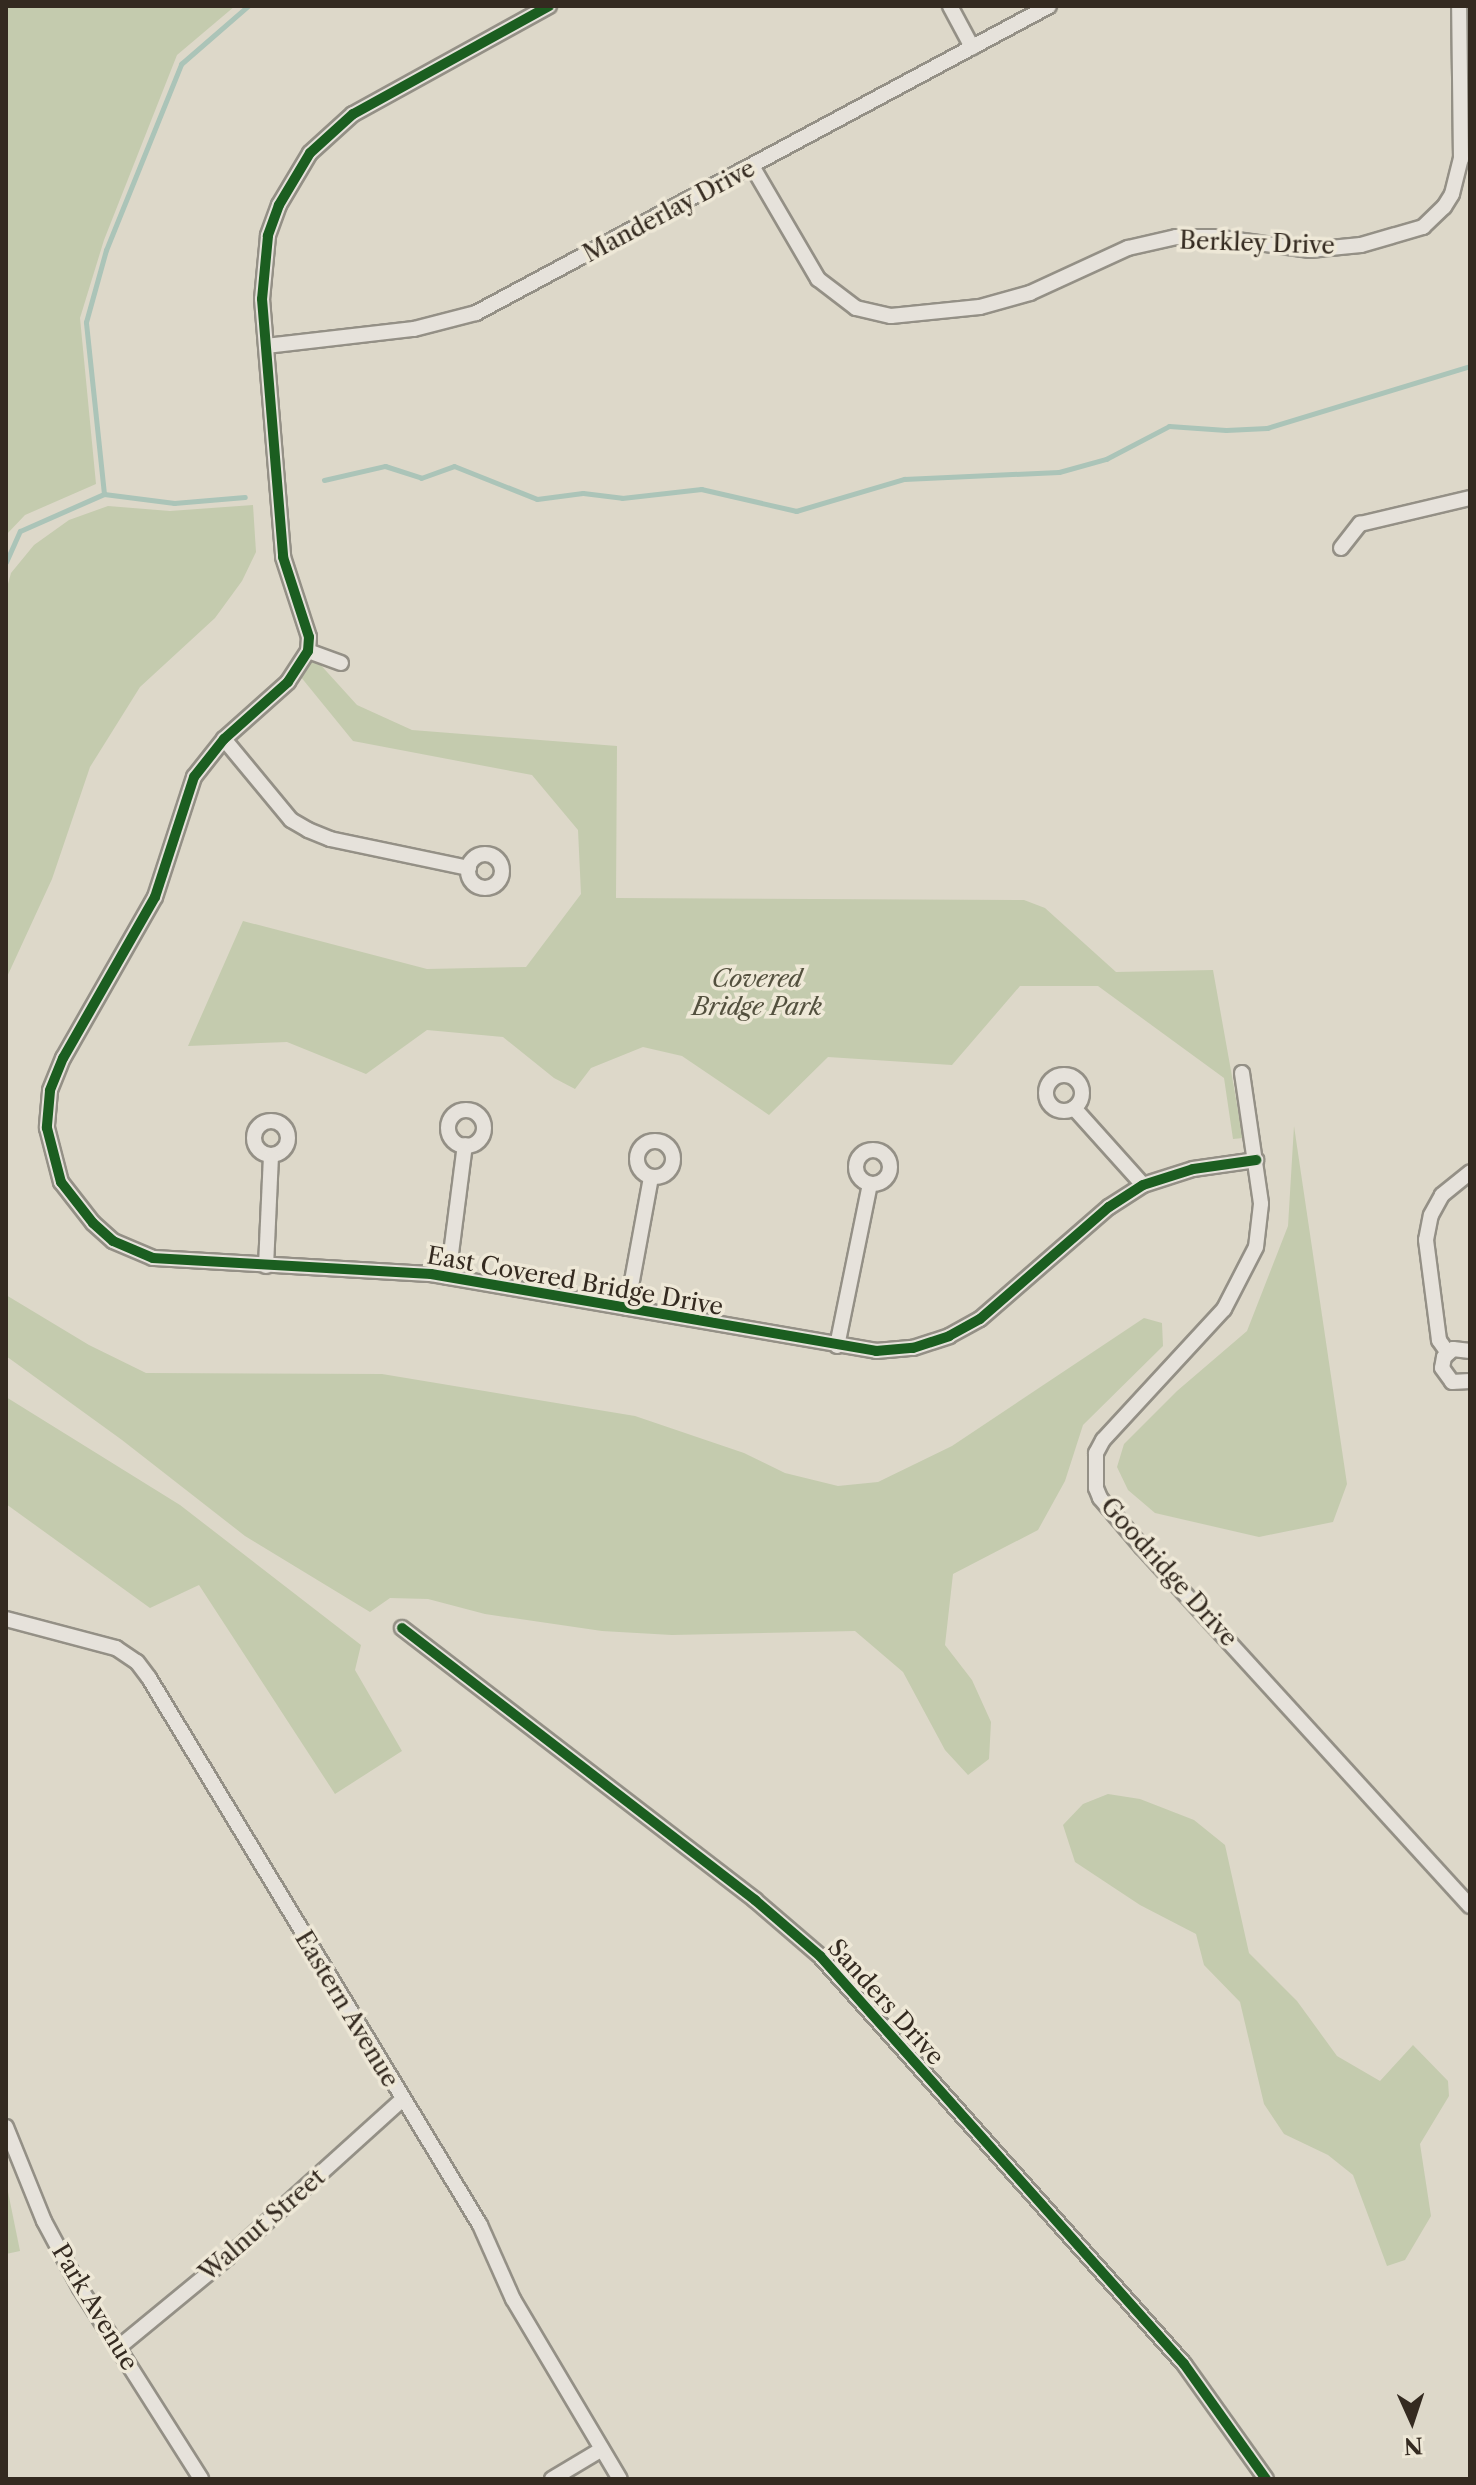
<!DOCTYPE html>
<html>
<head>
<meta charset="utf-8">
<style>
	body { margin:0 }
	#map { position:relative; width:1476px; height:2485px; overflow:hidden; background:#ddd8c9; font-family:"Libre Caslon Text",serif }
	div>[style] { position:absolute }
	.green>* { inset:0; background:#c4cbae }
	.stream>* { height:5px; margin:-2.5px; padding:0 2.5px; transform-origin:2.5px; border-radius:2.5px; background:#abc4b8 }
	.roads { filter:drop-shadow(2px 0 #949086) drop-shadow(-2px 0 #949086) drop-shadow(0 2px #949086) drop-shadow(0 -2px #949086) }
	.street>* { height:14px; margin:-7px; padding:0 7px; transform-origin:7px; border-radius:7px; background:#e6e2db }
	.street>.ring { margin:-7px; padding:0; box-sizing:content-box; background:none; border:14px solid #e6e2db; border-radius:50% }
	.cycleway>* { height:10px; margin:-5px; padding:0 5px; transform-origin:5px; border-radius:5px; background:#1b5e20 }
	span { translate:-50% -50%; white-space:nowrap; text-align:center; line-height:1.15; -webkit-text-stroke:7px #eee8d7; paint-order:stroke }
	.street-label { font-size:24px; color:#342a20 }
	.park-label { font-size:24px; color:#53503e; font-style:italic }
	.frame { position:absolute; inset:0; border:8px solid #342a20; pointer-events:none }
	.north { position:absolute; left:1372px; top:2381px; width:80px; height:80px; -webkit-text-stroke:6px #eee8d7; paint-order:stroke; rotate:177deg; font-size:22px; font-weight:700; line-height:32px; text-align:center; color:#342a20 }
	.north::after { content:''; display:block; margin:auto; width:28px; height:36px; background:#342a20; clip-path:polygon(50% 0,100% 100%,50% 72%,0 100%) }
</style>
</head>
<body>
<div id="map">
	<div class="green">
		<div style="clip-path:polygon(6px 6px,235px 6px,177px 55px,104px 240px,80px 318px,96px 484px,25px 515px,6px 535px)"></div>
		<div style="clip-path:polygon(253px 505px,256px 552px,242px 581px,215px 618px,140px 687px,90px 767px,52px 879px,6px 979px,6px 591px,11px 573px,34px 545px,69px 520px,108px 506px,170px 511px)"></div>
		<div style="clip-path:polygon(308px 651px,357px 705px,412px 730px,617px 746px,616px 898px,1024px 900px,1045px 908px,1116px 972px,1213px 970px,1243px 1138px,1233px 1139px,1224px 1078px,1098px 986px,1020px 986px,952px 1065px,828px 1057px,769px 1115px,682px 1056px,643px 1047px,591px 1068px,575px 1089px,554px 1078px,503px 1037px,427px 1030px,366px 1074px,287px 1042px,188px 1046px,243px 921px,427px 969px,526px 967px,581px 894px,578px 830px,532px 775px,353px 741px,296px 671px)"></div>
		<div style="clip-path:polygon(1294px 1126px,1347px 1484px,1333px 1522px,1259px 1537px,1155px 1513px,1128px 1490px,1117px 1467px,1124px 1444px,1177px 1391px,1247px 1331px,1288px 1226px)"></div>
		<div style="clip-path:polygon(6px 1295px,89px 1345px,146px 1373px,382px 1374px,635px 1416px,744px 1453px,785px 1473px,838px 1486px,878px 1482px,952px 1446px,1144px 1318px,1162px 1323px,1163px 1346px,1083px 1425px,1065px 1481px,1038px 1530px,953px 1574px,945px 1645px,972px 1680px,991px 1722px,989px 1759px,968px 1775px,945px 1750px,903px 1672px,855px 1631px,672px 1635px,602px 1631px,485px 1614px,428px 1599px,390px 1598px,370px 1612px,245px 1536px,122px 1440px,6px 1356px)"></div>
		<div style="clip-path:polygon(6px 1397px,180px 1505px,361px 1645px,355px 1670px,402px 1751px,335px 1794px,199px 1585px,150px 1608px,6px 1504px)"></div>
		<div style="clip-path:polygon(1108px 1794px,1140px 1799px,1194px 1820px,1225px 1845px,1249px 1953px,1297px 2001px,1337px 2056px,1380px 2081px,1413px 2045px,1448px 2081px,1449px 2096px,1420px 2144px,1431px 2216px,1405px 2260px,1387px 2266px,1353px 2175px,1328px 2155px,1284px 2134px,1264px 2104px,1240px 2002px,1204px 1965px,1196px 1934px,1140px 1905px,1075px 1862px,1063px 1825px,1083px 1804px)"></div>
		<div style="clip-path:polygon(6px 2182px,20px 2251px,6px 2254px)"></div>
	</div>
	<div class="stream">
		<div style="left:324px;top:480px;width:63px;rotate:-12.9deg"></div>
		<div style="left:385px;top:466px;width:38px;rotate:18deg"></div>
		<div style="left:421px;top:478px;width:35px;rotate:-20deg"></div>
		<div style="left:454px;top:466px;width:89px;rotate:21.7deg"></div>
		<div style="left:537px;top:499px;width:46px;rotate:-7.4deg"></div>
		<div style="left:583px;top:493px;width:39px;rotate:7deg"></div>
		<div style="left:622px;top:498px;width:80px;rotate:-6.5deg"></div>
		<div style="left:701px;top:489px;width:98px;rotate:13deg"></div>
		<div style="left:796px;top:511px;width:113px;rotate:-16.5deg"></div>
		<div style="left:904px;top:479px;width:155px;rotate:-2.6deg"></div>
		<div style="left:1059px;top:472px;width:49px;rotate:-15.5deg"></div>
		<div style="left:1106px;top:459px;width:71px;rotate:-27.6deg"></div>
		<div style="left:1169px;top:426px;width:57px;rotate:4deg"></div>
		<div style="left:1226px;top:430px;width:41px;rotate:-2.8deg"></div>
		<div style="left:1267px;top:428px;width:212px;rotate:-17deg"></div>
		<div style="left:104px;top:494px;width:71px;rotate:7.3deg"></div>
		<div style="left:174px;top:503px;width:71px;rotate:-4.8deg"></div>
		<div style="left:6px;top:562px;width:34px;rotate:-66deg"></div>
		<div style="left:20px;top:531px;width:92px;rotate:-23.8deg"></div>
		<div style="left:104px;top:494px;width:173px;rotate:-96deg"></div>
		<div style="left:86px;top:322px;width:75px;rotate:-74.5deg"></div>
		<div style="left:106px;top:250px;width:201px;rotate:-68deg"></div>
		<div style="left:181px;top:64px;width:89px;rotate:-40.9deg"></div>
	</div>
	<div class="roads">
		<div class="street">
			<div style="left:549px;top:6px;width:224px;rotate:151.1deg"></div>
			<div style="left:353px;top:114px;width:58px;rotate:137.8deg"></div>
			<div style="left:310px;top:153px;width:61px;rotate:120.8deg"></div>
			<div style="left:279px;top:205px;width:33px;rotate:110deg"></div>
			<div style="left:268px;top:236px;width:63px;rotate:95.4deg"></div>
			<div style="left:262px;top:299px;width:259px;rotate:85.3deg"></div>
			<div style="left:283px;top:557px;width:84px;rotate:72deg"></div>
			<div style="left:309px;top:637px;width:14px;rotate:94deg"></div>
			<div style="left:308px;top:651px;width:37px;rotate:123deg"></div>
			<div style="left:288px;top:682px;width:86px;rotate:138.3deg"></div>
			<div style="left:224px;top:739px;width:48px;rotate:128.3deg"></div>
			<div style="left:194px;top:777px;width:126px;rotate:108deg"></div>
			<div style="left:155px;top:897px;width:185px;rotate:119.7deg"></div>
			<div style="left:63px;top:1058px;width:35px;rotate:112deg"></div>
			<div style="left:50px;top:1091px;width:37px;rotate:95deg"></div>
			<div style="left:47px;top:1128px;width:56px;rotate:75.5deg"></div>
			<div style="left:61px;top:1182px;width:52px;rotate:52deg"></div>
			<div style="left:93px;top:1223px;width:27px;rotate:42deg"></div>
			<div style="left:113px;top:1241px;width:43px;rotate:23deg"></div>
			<div style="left:153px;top:1258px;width:278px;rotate:3.3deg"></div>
			<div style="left:431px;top:1274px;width:452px;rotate:9.8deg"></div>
			<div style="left:876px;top:1351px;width:37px;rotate:-5deg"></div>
			<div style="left:913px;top:1348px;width:38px;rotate:-18deg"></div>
			<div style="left:949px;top:1336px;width:35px;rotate:-29deg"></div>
			<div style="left:980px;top:1319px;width:171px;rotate:-41deg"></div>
			<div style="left:1109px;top:1207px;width:40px;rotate:-32.9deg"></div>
			<div style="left:1143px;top:1185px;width:52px;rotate:-17.7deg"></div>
			<div style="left:1193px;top:1169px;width:64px;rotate:-8.1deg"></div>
			<div style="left:950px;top:6px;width:47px;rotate:61.8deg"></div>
			<div style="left:752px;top:166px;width:131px;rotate:59.7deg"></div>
			<div style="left:818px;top:279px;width:48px;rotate:37.3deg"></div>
			<div style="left:856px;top:308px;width:36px;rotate:13deg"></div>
			<div style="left:891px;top:316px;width:89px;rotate:-5.8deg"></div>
			<div style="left:980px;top:307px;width:52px;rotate:-15.6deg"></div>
			<div style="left:1030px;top:293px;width:108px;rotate:-24.7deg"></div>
			<div style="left:1128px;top:248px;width:49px;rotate:-12.9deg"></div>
			<div style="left:1176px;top:237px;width:38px"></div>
			<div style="left:1214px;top:237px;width:97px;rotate:7.7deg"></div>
			<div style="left:1310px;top:250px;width:51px;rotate:-5.6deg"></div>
			<div style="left:1361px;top:245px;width:65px;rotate:-16.2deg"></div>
			<div style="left:1423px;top:227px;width:29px;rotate:-44deg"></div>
			<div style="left:1444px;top:207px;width:15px;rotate:-58deg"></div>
			<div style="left:1452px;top:194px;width:36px;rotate:-76deg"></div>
			<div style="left:1461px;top:159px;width:153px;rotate:-90.7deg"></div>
			<div style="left:266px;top:346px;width:149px;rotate:-6.6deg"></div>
			<div style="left:414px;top:329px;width:64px;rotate:-14.5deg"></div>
			<div style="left:476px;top:313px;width:650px;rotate:-28.18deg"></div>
			<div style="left:1341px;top:548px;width:31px;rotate:-52deg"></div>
			<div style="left:1360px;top:524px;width:113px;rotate:-13.3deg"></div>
			<div style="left:308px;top:651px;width:35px;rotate:20deg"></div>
			<div style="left:224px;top:739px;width:105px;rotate:50.4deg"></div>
			<div style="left:291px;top:820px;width:20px;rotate:30deg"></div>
			<div style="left:308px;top:830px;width:24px;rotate:22deg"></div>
			<div style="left:330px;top:839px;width:142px;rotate:11.8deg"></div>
			<div class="ring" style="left:468px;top:854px;width:20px;height:20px"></div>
			<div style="left:1242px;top:1073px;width:132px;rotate:81.7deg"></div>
			<div style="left:1261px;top:1204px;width:43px;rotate:96.6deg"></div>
			<div style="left:1256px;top:1247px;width:70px;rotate:117.3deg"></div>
			<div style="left:1224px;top:1309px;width:178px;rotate:132.7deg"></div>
			<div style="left:1103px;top:1440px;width:15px;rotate:118deg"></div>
			<div style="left:1096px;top:1453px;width:35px;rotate:90deg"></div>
			<div style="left:1096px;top:1488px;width:11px;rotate:68deg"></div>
			<div style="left:1100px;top:1498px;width:65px;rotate:49.4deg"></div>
			<div style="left:1142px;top:1547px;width:486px;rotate:47.6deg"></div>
			<div class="ring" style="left:1046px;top:1075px;width:22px;height:22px"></div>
			<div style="left:1074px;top:1108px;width:103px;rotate:48.1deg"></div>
			<div class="ring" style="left:448px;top:1110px;width:22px;height:22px"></div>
			<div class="ring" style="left:254px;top:1121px;width:20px;height:20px"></div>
			<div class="ring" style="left:637px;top:1141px;width:22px;height:22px"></div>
			<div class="ring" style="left:856px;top:1150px;width:20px;height:20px"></div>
			<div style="left:266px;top:1266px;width:110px;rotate:-87.4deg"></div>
			<div style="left:448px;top:1277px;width:133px;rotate:-82.7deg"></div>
			<div style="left:627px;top:1308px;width:133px;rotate:-79.6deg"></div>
			<div style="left:837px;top:1346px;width:165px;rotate:-78.5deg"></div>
			<div style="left:1470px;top:1351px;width:17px;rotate:-173deg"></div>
			<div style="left:1453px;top:1349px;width:12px;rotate:138deg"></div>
			<div style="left:1444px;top:1357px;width:11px;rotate:100deg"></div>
			<div style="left:1442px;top:1368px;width:17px;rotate:54deg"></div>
			<div style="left:1452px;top:1382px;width:18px;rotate:-3deg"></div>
			<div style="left:1448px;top:1353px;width:16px;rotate:-125deg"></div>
			<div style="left:1439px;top:1340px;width:101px;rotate:-97.4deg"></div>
			<div style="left:1426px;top:1240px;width:25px;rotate:-79deg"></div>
			<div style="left:1431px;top:1215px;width:23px;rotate:-61deg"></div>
			<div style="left:1442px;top:1195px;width:36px;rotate:-39deg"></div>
			<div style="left:6px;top:1619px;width:114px;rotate:14.8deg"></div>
			<div style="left:116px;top:1648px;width:25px;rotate:34deg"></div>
			<div style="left:137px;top:1662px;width:20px;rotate:53deg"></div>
			<div style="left:149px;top:1678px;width:639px;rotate:58.82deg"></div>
			<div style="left:480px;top:2225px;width:81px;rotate:66deg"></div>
			<div style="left:513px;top:2299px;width:209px;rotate:59.3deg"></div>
			<div style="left:402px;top:1628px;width:446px;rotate:37.6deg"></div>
			<div style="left:755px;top:1900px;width:86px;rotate:40.7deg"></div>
			<div style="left:820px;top:1956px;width:547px;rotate:48.26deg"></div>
			<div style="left:1184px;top:2364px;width:141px;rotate:54.5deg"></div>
			<div style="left:6px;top:2127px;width:101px;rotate:68deg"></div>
			<div style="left:44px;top:2221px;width:76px;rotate:61.8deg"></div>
			<div style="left:80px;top:2288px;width:226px;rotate:57.6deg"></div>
			<div style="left:119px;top:2347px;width:141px;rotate:-39.5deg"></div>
			<div style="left:228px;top:2257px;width:234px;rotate:-42.1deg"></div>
			<div style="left:552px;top:2479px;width:58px;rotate:-31deg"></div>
		</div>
	</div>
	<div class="cycleway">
		<div style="left:549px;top:6px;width:224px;rotate:151.1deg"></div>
		<div style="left:353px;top:114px;width:58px;rotate:137.8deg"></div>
		<div style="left:310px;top:153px;width:61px;rotate:120.8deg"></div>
		<div style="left:279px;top:205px;width:33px;rotate:110deg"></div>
		<div style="left:268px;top:236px;width:63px;rotate:95.4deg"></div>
		<div style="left:262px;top:299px;width:259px;rotate:85.3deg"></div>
		<div style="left:283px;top:557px;width:84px;rotate:72deg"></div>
		<div style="left:309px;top:637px;width:14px;rotate:94deg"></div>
		<div style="left:308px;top:651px;width:37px;rotate:123deg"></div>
		<div style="left:288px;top:682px;width:86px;rotate:138.3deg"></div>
		<div style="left:224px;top:739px;width:48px;rotate:128.3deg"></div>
		<div style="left:194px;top:777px;width:126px;rotate:108deg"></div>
		<div style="left:155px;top:897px;width:185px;rotate:119.7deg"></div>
		<div style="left:63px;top:1058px;width:35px;rotate:112deg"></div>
		<div style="left:50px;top:1091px;width:37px;rotate:95deg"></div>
		<div style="left:47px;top:1128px;width:56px;rotate:75.5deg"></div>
		<div style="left:61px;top:1182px;width:52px;rotate:52deg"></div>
		<div style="left:93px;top:1223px;width:27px;rotate:42deg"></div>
		<div style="left:113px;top:1241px;width:43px;rotate:23deg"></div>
		<div style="left:153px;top:1258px;width:278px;rotate:3.3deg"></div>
		<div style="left:431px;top:1274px;width:452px;rotate:9.8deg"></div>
		<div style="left:876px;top:1351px;width:37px;rotate:-5deg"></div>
		<div style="left:913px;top:1348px;width:38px;rotate:-18deg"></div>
		<div style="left:949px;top:1336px;width:35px;rotate:-29deg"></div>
		<div style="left:980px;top:1319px;width:171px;rotate:-41deg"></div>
		<div style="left:1109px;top:1207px;width:40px;rotate:-32.9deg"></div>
		<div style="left:1143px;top:1185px;width:52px;rotate:-17.7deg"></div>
		<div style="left:1193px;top:1169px;width:64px;rotate:-8.1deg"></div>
		<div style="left:402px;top:1628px;width:446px;rotate:37.6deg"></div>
		<div style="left:755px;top:1900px;width:86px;rotate:40.7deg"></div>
		<div style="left:820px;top:1956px;width:547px;rotate:48.26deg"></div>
		<div style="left:1184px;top:2364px;width:141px;rotate:54.5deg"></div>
	</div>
	<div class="street-label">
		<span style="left:669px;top:211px;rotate:-28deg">Manderlay Drive</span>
		<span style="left:1257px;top:243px;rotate:2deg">Berkley Drive</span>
		<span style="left:575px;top:1281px;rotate:10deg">East Covered Bridge Drive</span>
		<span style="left:1169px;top:1572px;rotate:48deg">Goodridge Drive</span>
		<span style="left:886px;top:2002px;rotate:48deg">Sanders Drive</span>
		<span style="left:347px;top:2009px;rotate:59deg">Eastern Avenue</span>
		<span style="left:262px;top:2225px;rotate:-41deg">Walnut Street</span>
		<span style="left:95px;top:2307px;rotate:59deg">Park Avenue</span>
	</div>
	<div class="park-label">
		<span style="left:757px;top:993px">Covered<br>Bridge Park</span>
	</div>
	<div class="frame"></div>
	<div class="north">N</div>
</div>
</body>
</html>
